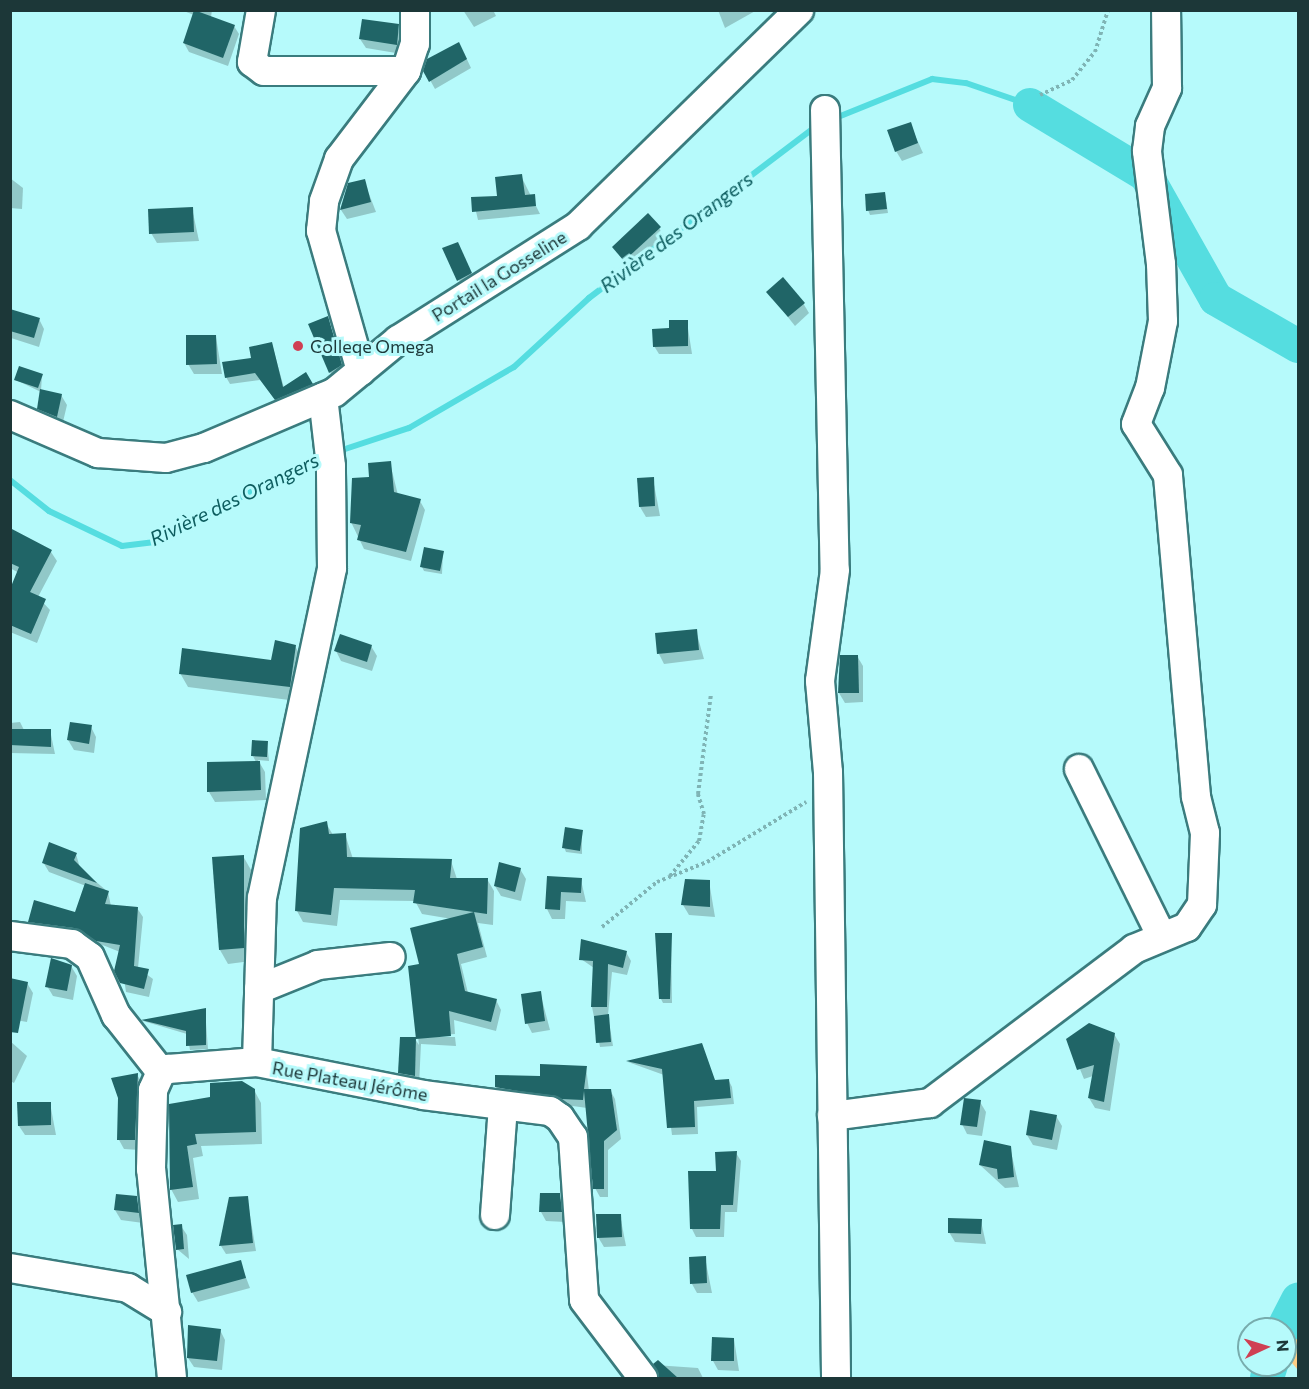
<!DOCTYPE html>
<html>
<head>
<meta charset="utf-8">
<style>
	body { margin:0 }
	#map { position:relative; width:1309px; height:1389px; overflow:hidden; background:#b6fafb; font-family:Commissioner,sans-serif }
	div>[style] { position:absolute }
	.green>* { inset:0; background:#fece85 }
	.shadow>* { inset:0; background:#0003 }
	.stream>* { height:6px; margin:-3px; padding:0 3px; transform-origin:3px; border-radius:3px; background:#55dde0 }
	.river>* { height:34px; margin:-17px; padding:0 17px; transform-origin:17px; border-radius:17px; background:#55dde0 }
	.building>* { inset:0; background:#206567 }
	.path>* { height:4px; margin-top:-2px; transform-origin:0; background:repeating-linear-gradient(90deg,#7fb4b5 0 3px,transparent 0 6px) }
	.roads { filter:drop-shadow(2px 0 #3a7c7e) drop-shadow(-2px 0 #3a7c7e) drop-shadow(0 2px #3a7c7e) drop-shadow(0 -2px #3a7c7e) }
	.minor>* { height:28px; margin:-14px; padding:0 14px; transform-origin:14px; border-radius:14px; background:#fff }
	.dots>* { width:16px; height:16px; translate:-50% -50%; box-sizing:border-box; border:3px solid #b6fafb; border-radius:50% }
	span { translate:-50% -50%; white-space:nowrap; text-align:center; line-height:1.15; -webkit-text-stroke:6px #b6fafb; paint-order:stroke }
	.street-label { font-size:18px; color:#1c3738 }
	.poi-label { font-size:18px; color:#1c3738 }
	.left { translate:0 -50%; text-align:left }
	.water-label { font-size:20px; color:#0d5d5f; font-style:italic }
	.frame { position:absolute; inset:0; border:12px solid #1c3738; pointer-events:none }
	.north { position:absolute; left:1237px; top:1317px; width:60px; height:60px; box-sizing:border-box; background:#b6fafb; border:2px solid #78acad; border-radius:50%; rotate:86deg; font-size:16px; font-weight:700; line-height:24px; text-align:center; color:#1c3738 }
	.north::after { content:''; display:block; margin:auto; width:21px; height:27px; background:#cf3f53; clip-path:polygon(50% 0,100% 100%,50% 72%,0 100%) }
</style>
</head>
<body>
<div id="map">
	<div class="green">
		<div style="clip-path:polygon(1298px 1317px,1298px 1370px,1285px 1355px,1292px 1323px)"></div>
	</div>
	<div class="shadow">
		<div style="clip-path:polygon(181px 10px,212px 10px,211px 17px,234px 26px,239px 34px,228px 66px,189px 52px,184px 43px,194px 15px)"></div>
		<div style="clip-path:polygon(463px 10px,493px 10px,496px 16px,474px 27px)"></div>
		<div style="clip-path:polygon(718px 10px,757px 10px,725px 28px)"></div>
		<div style="clip-path:polygon(398px 26px,402px 54px,366px 48px,360px 39px)"></div>
		<div style="clip-path:polygon(464px 53px,471px 68px,435px 89px,425px 71px)"></div>
		<div style="clip-path:polygon(910px 124px,923px 153px,902px 161px,896px 151px)"></div>
		<div style="clip-path:polygon(521px 176px,540px 214px,478px 220px,473px 199px,499px 198px)"></div>
		<div style="clip-path:polygon(10px 178px,23px 188px,22px 209px,10px 208px)"></div>
		<div style="clip-path:polygon(364px 181px,376px 212px,347px 219px,341px 210px,349px 185px)"></div>
		<div style="clip-path:polygon(885px 194px,888px 213px,870px 215px,868px 210px)"></div>
		<div style="clip-path:polygon(192px 208px,199px 241px,157px 243px,151px 233px)"></div>
		<div style="clip-path:polygon(659px 228px,665px 237px,631px 270px,614px 248px)"></div>
		<div style="clip-path:polygon(444px 249px,459px 249px,473px 278px,461px 284px)"></div>
		<div style="clip-path:polygon(768px 292px,803px 303px,809px 313px,795px 326px)"></div>
		<div style="clip-path:polygon(10px 312px,39px 319px,44px 329px,39px 347px,11px 338px)"></div>
		<div style="clip-path:polygon(327px 318px,347px 375px,335px 382px,330px 372px)"></div>
		<div style="clip-path:polygon(687px 322px,692px 354px,659px 354px,654px 346px)"></div>
		<div style="clip-path:polygon(216px 337px,222px 374px,194px 374px,188px 364px)"></div>
		<div style="clip-path:polygon(272px 344px,284px 388px,306px 374px,315px 391px,280px 406px,260px 380px,230px 384px,226px 377px)"></div>
		<div style="clip-path:polygon(42px 375px,41px 391px,61px 395px,67px 405px,62px 426px,44px 418px,38px 408px,41px 392px,16px 380px)"></div>
		<div style="clip-path:polygon(390px 463px,398px 495px,420px 501px,425px 510px,411px 561px,364px 549px,351px 522px,371px 478px)"></div>
		<div style="clip-path:polygon(653px 479px,660px 516px,646px 517px,640px 507px)"></div>
		<div style="clip-path:polygon(10px 533px,51px 552px,57px 561px,38px 597px,50px 610px,37px 643px,10px 632px,10px 593px,19px 573px,10px 568px)"></div>
		<div style="clip-path:polygon(443px 552px,442px 574px,424px 571px,422px 567px)"></div>
		<div style="clip-path:polygon(696px 631px,704px 659px,664px 664px,659px 654px)"></div>
		<div style="clip-path:polygon(295px 646px,303px 660px,297px 701px,188px 687px,180px 673px,273px 662px)"></div>
		<div style="clip-path:polygon(371px 646px,377px 656px,372px 671px,341px 661px,336px 651px)"></div>
		<div style="clip-path:polygon(857px 656px,863px 666px,863px 702px,845px 703px,839px 693px)"></div>
		<div style="clip-path:polygon(20px 722px,24px 730px,50px 730px,55px 754px,10px 753px,10px 723px)"></div>
		<div style="clip-path:polygon(91px 727px,96px 737px,94px 753px,74px 750px,68px 740px)"></div>
		<div style="clip-path:polygon(267px 742px,269px 761px,258px 760px,265px 772px,266px 800px,215px 802px,209px 792px,256px 762px,253px 756px)"></div>
		<div style="clip-path:polygon(326px 823px,333px 835px,345px 834px,353px 859px,451px 861px,457px 879px,487px 879px,494px 891px,493px 925px,478px 923px,487px 957px,461px 964px,468px 993px,496px 1000px,501px 1010px,496px 1031px,454px 1020px,455px 1034px,420px 1037px,455px 1037px,456px 1046px,421px 1044px,419px 1085px,406px 1083px,400px 1073px,415px 1039px,419px 1045px,410px 967px,421px 966px,452px 919px,422px 914px,415px 901px,340px 900px,337px 926px,303px 922px,297px 911px)"></div>
		<div style="clip-path:polygon(582px 831px,582px 854px,566px 852px,564px 847px)"></div>
		<div style="clip-path:polygon(76px 854px,80px 868px,108px 892px,111px 906px,137px 908px,143px 917px,138px 968px,153px 979px,149px 997px,126px 992px,120px 952px,80px 936px,35px 930px,30px 921px,76px 914px,86px 886px,49px 872px,43px 862px)"></div>
		<div style="clip-path:polygon(243px 856px,251px 870px,251px 961px,228px 964px,220px 950px,213px 858px)"></div>
		<div style="clip-path:polygon(520px 869px,526px 879px,521px 901px,501px 896px,495px 886px)"></div>
		<div style="clip-path:polygon(548px 878px,581px 880px,586px 902px,566px 901px,565px 919px,552px 919px,547px 909px)"></div>
		<div style="clip-path:polygon(709px 881px,715px 917px,689px 915px,683px 905px)"></div>
		<div style="clip-path:polygon(671px 935px,672px 1003px,663px 1003px,661px 999px)"></div>
		<div style="clip-path:polygon(626px 952px,631px 961px,627px 975px,612px 972px,608px 1015px,613px 1046px,600px 1047px,592px 1007px,594px 968px,581px 959px)"></div>
		<div style="clip-path:polygon(71px 966px,77px 976px,73px 1000px,53px 996px,47px 986px)"></div>
		<div style="clip-path:polygon(27px 983px,33px 993px,27px 1022px,10px 1019px)"></div>
		<div style="clip-path:polygon(540px 992px,550px 1030px,532px 1033px,527px 1023px)"></div>
		<div style="clip-path:polygon(205px 1009px,208px 1049px,190px 1050px,187px 1034px,143px 1021px)"></div>
		<div style="clip-path:polygon(1114px 1034px,1120px 1044px,1110px 1111px,1095px 1108px,1089px 1098px,1093px 1076px,1084px 1079px,1068px 1040px)"></div>
		<div style="clip-path:polygon(10px 1041px,27px 1056px,14px 1083px,10px 1081px)"></div>
		<div style="clip-path:polygon(701px 1045px,715px 1081px,729px 1081px,732px 1087px,734px 1104px,697px 1107px,698px 1134px,672px 1135px,664px 1075px,628px 1062px)"></div>
		<div style="clip-path:polygon(586px 1067px,589px 1091px,610px 1090px,615px 1099px,621px 1139px,608px 1150px,608px 1197px,600px 1197px,595px 1188px,587px 1108px,501px 1096px,496px 1087px)"></div>
		<div style="clip-path:polygon(137px 1075px,143px 1084px,140px 1150px,124px 1149px,119px 1140px)"></div>
		<div style="clip-path:polygon(254px 1090px,261px 1103px,262px 1144px,201px 1146px,203px 1156px,193px 1158px,199px 1199px,178px 1202px,171px 1189px,171px 1105px)"></div>
		<div style="clip-path:polygon(980px 1102px,986px 1112px,982px 1136px,967px 1134px,962px 1124px)"></div>
		<div style="clip-path:polygon(50px 1103px,56px 1135px,25px 1135px,19px 1126px)"></div>
		<div style="clip-path:polygon(1056px 1116px,1062px 1126px,1057px 1150px,1033px 1145px,1027px 1135px)"></div>
		<div style="clip-path:polygon(1010px 1147px,1019px 1187px,1005px 1188px,980px 1165px)"></div>
		<div style="clip-path:polygon(736px 1153px,741px 1161px,737px 1212px,725px 1212px,724px 1237px,696px 1237px,692px 1229px,717px 1172px)"></div>
		<div style="clip-path:polygon(559px 1195px,566px 1222px,546px 1221px,541px 1212px)"></div>
		<div style="clip-path:polygon(136px 1198px,143px 1223px,121px 1220px,115px 1210px)"></div>
		<div style="clip-path:polygon(247px 1198px,256px 1251px,226px 1254px,221px 1246px)"></div>
		<div style="clip-path:polygon(620px 1215px,626px 1246px,604px 1247px,598px 1237px)"></div>
		<div style="clip-path:polygon(981px 1221px,986px 1244px,955px 1242px,949px 1232px)"></div>
		<div style="clip-path:polygon(181px 1226px,187px 1235px,189px 1259px,177px 1249px)"></div>
		<div style="clip-path:polygon(705px 1258px,712px 1293px,697px 1293px,692px 1284px)"></div>
		<div style="clip-path:polygon(240px 1262px,250px 1288px,198px 1302px,192px 1292px)"></div>
		<div style="clip-path:polygon(220px 1330px,225px 1340px,222px 1370px,194px 1367px,188px 1358px)"></div>
		<div style="clip-path:polygon(734px 1339px,739px 1371px,718px 1370px,713px 1361px)"></div>
		<div style="clip-path:polygon(655px 1365px,698px 1368px,703px 1378px,659px 1378px)"></div>
	</div>
	<div class="stream">
		<div style="left:833px;top:119px;width:107px;rotate:-22deg"></div>
		<div style="left:932px;top:79px;width:34px;rotate:7deg"></div>
		<div style="left:966px;top:83px;width:68px;rotate:19deg"></div>
		<div style="left:336px;top:452px;width:77px;rotate:-18.2deg"></div>
		<div style="left:409px;top:428px;width:121px;rotate:-30.2deg"></div>
		<div style="left:514px;top:367px;width:102px;rotate:-42.6deg"></div>
		<div style="left:589px;top:298px;width:287px;rotate:-37.1deg"></div>
		<div style="left:10px;top:480px;width:50px;rotate:38.5deg"></div>
		<div style="left:49px;top:511px;width:81px;rotate:25.6deg"></div>
		<div style="left:122px;top:546px;width:31px;rotate:-7deg"></div>
		<div style="left:153px;top:542px;width:189px;rotate:-27.1deg"></div>
	</div>
	<div class="river">
		<div style="left:1030px;top:105px;width:135px;rotate:31.1deg"></div>
		<div style="left:1146px;top:175px;width:142px;rotate:60.6deg"></div>
		<div style="left:1216px;top:299px;width:95px;rotate:29.8deg"></div>
		<div style="left:1283px;top:1329px;width:33px;rotate:-63deg"></div>
		<div style="left:1267px;top:1378px;width:14px;rotate:-73deg"></div>
	</div>
	<div class="building">
		<div style="clip-path:polygon(194px 10px,235px 25px,223px 58px,183px 43px)"></div>
		<div style="clip-path:polygon(362px 19px,399px 24px,397px 45px,359px 39px)"></div>
		<div style="clip-path:polygon(459px 42px,467px 59px,429px 82px,423px 71px,427px 59px)"></div>
		<div style="clip-path:polygon(911px 122px,918px 143px,895px 152px,887px 130px)"></div>
		<div style="clip-path:polygon(522px 174px,525px 195px,535px 194px,536px 206px,472px 212px,471px 197px,497px 196px,495px 177px)"></div>
		<div style="clip-path:polygon(365px 179px,371px 202px,340px 210px,348px 183px)"></div>
		<div style="clip-path:polygon(885px 192px,887px 209px,866px 211px,865px 194px)"></div>
		<div style="clip-path:polygon(193px 207px,194px 232px,149px 234px,148px 209px)"></div>
		<div style="clip-path:polygon(648px 213px,661px 227px,624px 261px,612px 247px)"></div>
		<div style="clip-path:polygon(458px 242px,472px 273px,457px 281px,442px 248px)"></div>
		<div style="clip-path:polygon(783px 277px,805px 303px,788px 317px,766px 292px)"></div>
		<div style="clip-path:polygon(10px 309px,40px 318px,34px 338px,10px 331px)"></div>
		<div style="clip-path:polygon(328px 316px,342px 365px,329px 373px,308px 324px)"></div>
		<div style="clip-path:polygon(669px 320px,688px 320px,688px 346px,653px 347px,652px 329px,669px 328px)"></div>
		<div style="clip-path:polygon(186px 335px,216px 335px,217px 364px,186px 365px)"></div>
		<div style="clip-path:polygon(272px 342px,283px 387px,306px 372px,313px 384px,275px 400px,255px 373px,225px 378px,222px 362px,251px 358px,249px 347px)"></div>
		<div style="clip-path:polygon(19px 366px,43px 374px,38px 388px,14px 380px)"></div>
		<div style="clip-path:polygon(40px 389px,62px 394px,57px 417px,37px 409px)"></div>
		<div style="clip-path:polygon(391px 461px,394px 492px,421px 499px,406px 552px,357px 540px,361px 525px,350px 523px,352px 478px,369px 477px,368px 463px)"></div>
		<div style="clip-path:polygon(654px 477px,655px 506px,639px 507px,637px 478px)"></div>
		<div style="clip-path:polygon(10px 528px,52px 550px,30px 592px,46px 599px,31px 634px,10px 625px,10px 589px,19px 567px,10px 563px)"></div>
		<div style="clip-path:polygon(424px 547px,444px 551px,440px 571px,420px 567px)"></div>
		<div style="clip-path:polygon(697px 629px,699px 650px,657px 654px,655px 633px)"></div>
		<div style="clip-path:polygon(340px 634px,372px 645px,367px 662px,334px 651px)"></div>
		<div style="clip-path:polygon(275px 640px,296px 645px,290px 687px,179px 674px,182px 648px,271px 660px)"></div>
		<div style="clip-path:polygon(840px 655px,858px 655px,859px 693px,838px 693px)"></div>
		<div style="clip-path:polygon(70px 722px,92px 725px,89px 744px,67px 740px)"></div>
		<div style="clip-path:polygon(10px 729px,51px 729px,51px 747px,10px 745px)"></div>
		<div style="clip-path:polygon(252px 740px,268px 741px,267px 757px,251px 756px)"></div>
		<div style="clip-path:polygon(260px 761px,261px 790px,207px 792px,207px 762px)"></div>
		<div style="clip-path:polygon(327px 821px,329px 834px,346px 833px,347px 857px,452px 859px,450px 878px,488px 878px,487px 914px,413px 903px,415px 890px,334px 888px,331px 915px,295px 911px,300px 828px)"></div>
		<div style="clip-path:polygon(565px 827px,583px 830px,580px 851px,562px 848px)"></div>
		<div style="clip-path:polygon(49px 842px,77px 853px,74px 860px,97px 883px,42px 863px)"></div>
		<div style="clip-path:polygon(244px 855px,244px 948px,219px 950px,212px 857px)"></div>
		<div style="clip-path:polygon(499px 862px,521px 868px,515px 892px,494px 886px)"></div>
		<div style="clip-path:polygon(547px 876px,582px 878px,581px 893px,561px 892px,560px 910px,545px 909px)"></div>
		<div style="clip-path:polygon(685px 879px,710px 880px,710px 907px,681px 905px)"></div>
		<div style="clip-path:polygon(85px 883px,109px 891px,105px 904px,138px 907px,134px 966px,149px 969px,144px 989px,120px 983px,114px 971px,120px 945px,96px 941px,74px 928px,28px 922px,34px 900px,75px 912px)"></div>
		<div style="clip-path:polygon(474px 912px,483px 947px,457px 954px,465px 991px,497px 999px,491px 1022px,449px 1011px,451px 1036px,416px 1039px,408px 966px,419px 964px,410px 928px)"></div>
		<div style="clip-path:polygon(655px 933px,672px 933px,670px 999px,659px 999px)"></div>
		<div style="clip-path:polygon(581px 939px,627px 951px,623px 968px,608px 964px,607px 1007px,591px 1007px,593px 961px,579px 960px)"></div>
		<div style="clip-path:polygon(51px 958px,72px 965px,67px 991px,45px 987px)"></div>
		<div style="clip-path:polygon(10px 978px,28px 982px,18px 1033px,10px 1032px)"></div>
		<div style="clip-path:polygon(541px 991px,545px 1021px,525px 1024px,521px 994px)"></div>
		<div style="clip-path:polygon(206px 1008px,206px 1045px,186px 1046px,186px 1031px,141px 1020px)"></div>
		<div style="clip-path:polygon(609px 1014px,611px 1042px,596px 1043px,594px 1016px)"></div>
		<div style="clip-path:polygon(1089px 1023px,1115px 1033px,1104px 1102px,1088px 1098px,1094px 1065px,1077px 1070px,1066px 1039px)"></div>
		<div style="clip-path:polygon(400px 1037px,416px 1037px,415px 1076px,398px 1073px)"></div>
		<div style="clip-path:polygon(702px 1043px,715px 1080px,729px 1079px,731px 1098px,694px 1101px,695px 1127px,667px 1128px,662px 1069px,626px 1061px)"></div>
		<div style="clip-path:polygon(540px 1064px,587px 1066px,584px 1089px,611px 1089px,617px 1130px,604px 1141px,604px 1189px,593px 1189px,584px 1091px,583px 1100px,562px 1099px,495px 1087px,495px 1075px,540px 1076px)"></div>
		<div style="clip-path:polygon(138px 1073px,135px 1140px,117px 1140px,118px 1098px,111px 1078px)"></div>
		<div style="clip-path:polygon(242px 1081px,255px 1089px,256px 1132px,195px 1134px,197px 1144px,187px 1146px,193px 1187px,170px 1190px,169px 1104px,210px 1097px,210px 1083px)"></div>
		<div style="clip-path:polygon(964px 1098px,981px 1100px,977px 1127px,960px 1125px)"></div>
		<div style="clip-path:polygon(17px 1102px,51px 1102px,51px 1125px,18px 1126px)"></div>
		<div style="clip-path:polygon(1030px 1110px,1057px 1115px,1052px 1140px,1026px 1135px)"></div>
		<div style="clip-path:polygon(984px 1140px,1011px 1146px,1014px 1177px,998px 1179px,997px 1169px,979px 1165px)"></div>
		<div style="clip-path:polygon(737px 1151px,733px 1205px,721px 1205px,720px 1229px,690px 1229px,688px 1171px,716px 1171px,715px 1152px)"></div>
		<div style="clip-path:polygon(540px 1193px,560px 1193px,562px 1212px,539px 1212px)"></div>
		<div style="clip-path:polygon(116px 1194px,137px 1196px,139px 1213px,114px 1210px)"></div>
		<div style="clip-path:polygon(248px 1196px,253px 1243px,219px 1246px,229px 1197px)"></div>
		<div style="clip-path:polygon(596px 1214px,621px 1214px,622px 1237px,597px 1238px)"></div>
		<div style="clip-path:polygon(948px 1218px,982px 1219px,981px 1234px,948px 1233px)"></div>
		<div style="clip-path:polygon(182px 1224px,184px 1249px,176px 1250px,173px 1225px)"></div>
		<div style="clip-path:polygon(706px 1256px,707px 1283px,690px 1284px,689px 1257px)"></div>
		<div style="clip-path:polygon(241px 1260px,246px 1278px,191px 1293px,186px 1275px)"></div>
		<div style="clip-path:polygon(188px 1325px,221px 1329px,217px 1361px,187px 1358px)"></div>
		<div style="clip-path:polygon(712px 1337px,734px 1338px,734px 1361px,711px 1361px)"></div>
		<div style="clip-path:polygon(658px 1360px,678px 1378px,659px 1378px,653px 1364px)"></div>
	</div>
	<div class="path">
		<div style="left:1040px;top:95px;width:35px;rotate:-25deg"></div>
		<div style="left:1072px;top:80px;width:36px;rotate:-51deg"></div>
		<div style="left:1095px;top:52px;width:44px;rotate:-72.8deg"></div>
		<div style="left:670px;top:876px;width:45px;rotate:-50.4deg"></div>
		<div style="left:699px;top:841px;width:27px;rotate:-80deg"></div>
		<div style="left:704px;top:814px;width:21px;rotate:-107deg"></div>
		<div style="left:698px;top:794px;width:101px;rotate:-82.6deg"></div>
		<div style="left:602px;top:927px;width:71px;rotate:-39.3deg"></div>
		<div style="left:657px;top:882px;width:54px;rotate:-21.8deg"></div>
		<div style="left:707px;top:862px;width:116px;rotate:-31.2deg"></div>
	</div>
	<div class="roads">
		<div class="minor">
			<div style="left:261px;top:10px;width:53px;rotate:99.8deg"></div>
			<div style="left:252px;top:62px;width:15px;rotate:37deg"></div>
			<div style="left:264px;top:71px;width:142px"></div>
			<div style="left:825px;top:110px;width:460px;rotate:88.8deg"></div>
			<div style="left:835px;top:570px;width:112px;rotate:97.7deg"></div>
			<div style="left:820px;top:681px;width:91px;rotate:85deg"></div>
			<div style="left:828px;top:772px;width:606px;rotate:89.24deg"></div>
			<div style="left:361px;top:371px;width:146px;rotate:-105.9deg"></div>
			<div style="left:321px;top:231px;width:30px;rotate:-84deg"></div>
			<div style="left:324px;top:201px;width:45px;rotate:-70.3deg"></div>
			<div style="left:339px;top:159px;width:111px;rotate:-52.7deg"></div>
			<div style="left:406px;top:71px;width:28px;rotate:-72deg"></div>
			<div style="left:415px;top:44px;width:34px;rotate:-90deg"></div>
			<div style="left:10px;top:415px;width:96px;rotate:23.4deg"></div>
			<div style="left:98px;top:453px;width:68px;rotate:4.2deg"></div>
			<div style="left:166px;top:458px;width:39px;rotate:-15deg"></div>
			<div style="left:204px;top:448px;width:142px;rotate:-23.1deg"></div>
			<div style="left:335px;top:392px;width:82px;rotate:-39.5deg"></div>
			<div style="left:398px;top:340px;width:213px;rotate:-32.3deg"></div>
			<div style="left:578px;top:226px;width:309px;rotate:-44.3deg"></div>
			<div style="left:1079px;top:769px;width:187px;rotate:63.7deg"></div>
			<div style="left:10px;top:936px;width:63px;rotate:7.4deg"></div>
			<div style="left:72px;top:944px;width:22px;rotate:36deg"></div>
			<div style="left:90px;top:957px;width:64px;rotate:65.9deg"></div>
			<div style="left:116px;top:1015px;width:73px;rotate:51.7deg"></div>
			<div style="left:259px;top:989px;width:64px;rotate:-22.1deg"></div>
			<div style="left:318px;top:965px;width:73px;rotate:-6.3deg"></div>
			<div style="left:257px;top:1062px;width:164px;rotate:-88.3deg"></div>
			<div style="left:262px;top:898px;width:337px;rotate:-78deg"></div>
			<div style="left:332px;top:568px;width:102px;rotate:-90.6deg"></div>
			<div style="left:331px;top:466px;width:69px;rotate:-96.6deg"></div>
			<div style="left:832px;top:1116px;width:99px;rotate:-7.6deg"></div>
			<div style="left:930px;top:1103px;width:256px;rotate:-37deg"></div>
			<div style="left:1134px;top:949px;width:57px;rotate:-22.5deg"></div>
			<div style="left:1187px;top:927px;width:27px;rotate:-56deg"></div>
			<div style="left:1202px;top:905px;width:72px;rotate:-87.6deg"></div>
			<div style="left:1205px;top:833px;width:38px;rotate:-104deg"></div>
			<div style="left:1196px;top:796px;width:322px;rotate:-95deg"></div>
			<div style="left:1168px;top:475px;width:60px;rotate:-122.1deg"></div>
			<div style="left:1136px;top:424px;width:39px;rotate:-69deg"></div>
			<div style="left:1150px;top:388px;width:68px;rotate:-79deg"></div>
			<div style="left:1163px;top:321px;width:57px;rotate:-92deg"></div>
			<div style="left:1161px;top:264px;width:114px;rotate:-97.1deg"></div>
			<div style="left:1147px;top:151px;width:25px;rotate:-83deg"></div>
			<div style="left:1150px;top:126px;width:42px;rotate:-65.9deg"></div>
			<div style="left:1167px;top:88px;width:78px;rotate:-90.7deg"></div>
			<div style="left:495px;top:1215px;width:109px;rotate:-85.8deg"></div>
			<div style="left:10px;top:1268px;width:120px;rotate:9.6deg"></div>
			<div style="left:128px;top:1288px;width:46px;rotate:31.6deg"></div>
			<div style="left:172px;top:1378px;width:210px;rotate:-95.7deg"></div>
			<div style="left:151px;top:1169px;width:79px;rotate:-88.5deg"></div>
			<div style="left:153px;top:1090px;width:20px;rotate:-66deg"></div>
			<div style="left:161px;top:1072px;width:8px;rotate:-23deg"></div>
			<div style="left:168px;top:1069px;width:89px;rotate:-4.5deg"></div>
			<div style="left:257px;top:1062px;width:169px;rotate:11.2deg"></div>
			<div style="left:423px;top:1095px;width:128px;rotate:7.2deg"></div>
			<div style="left:550px;top:1111px;width:12px;rotate:35deg"></div>
			<div style="left:560px;top:1118px;width:23px;rotate:56deg"></div>
			<div style="left:573px;top:1137px;width:163px;rotate:86.1deg"></div>
			<div style="left:584px;top:1300px;width:98px;rotate:52.9deg"></div>
		</div>
	</div>
	<div class="dots">
		<div style="left:298px;top:346px;background:#cf3f53"></div>
	</div>
	<div class="street-label">
		<span style="left:499px;top:276px;rotate:-32deg">Portail la Gosseline</span>
		<span style="left:350px;top:1081px;rotate:10deg">Rue Plateau Jérôme</span>
	</div>
	<div class="poi-label">
		<span class="left" style="left:310px;top:346px">Colleqe Omega</span>
	</div>
	<div class="water-label">
		<span style="left:676px;top:232px;rotate:-37deg">Rivière des Orangers</span>
		<span style="left:234px;top:499px;rotate:-26deg">Rivière des Orangers</span>
	</div>
	<div class="frame"></div>
	<div class="north">N</div>
</div>
</body>
</html>
